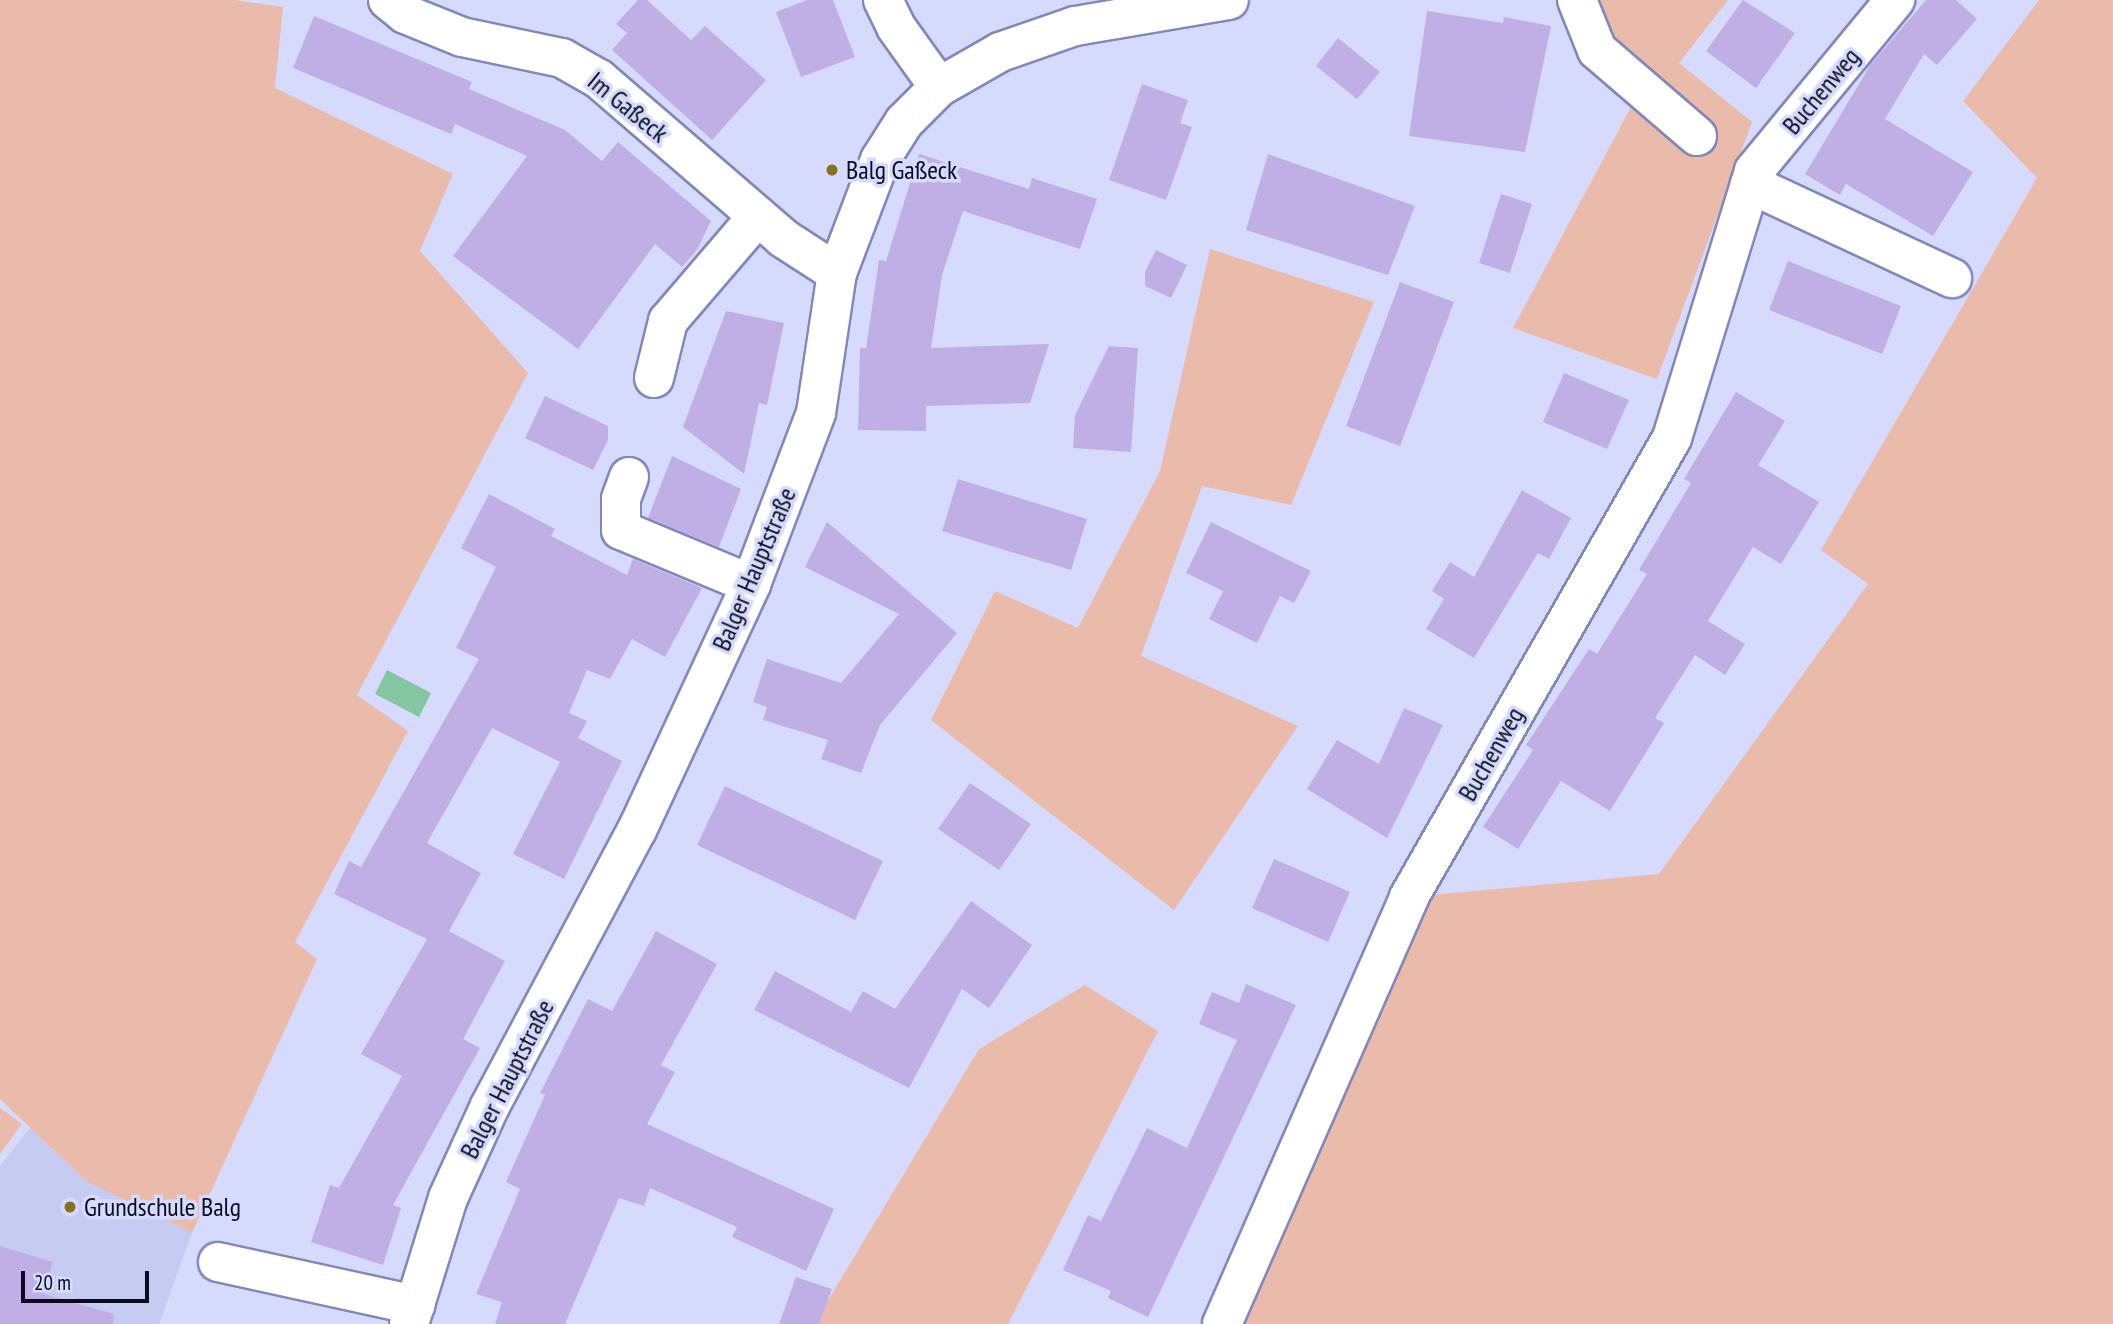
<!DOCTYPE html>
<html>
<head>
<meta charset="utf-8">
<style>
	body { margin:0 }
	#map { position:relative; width:2113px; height:1324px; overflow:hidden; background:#d6dbfd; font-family:"PT Sans Narrow",sans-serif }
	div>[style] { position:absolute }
	.built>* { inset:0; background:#c6cbf1 }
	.green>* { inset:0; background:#eabaab }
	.water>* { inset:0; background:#83c6a0 }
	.building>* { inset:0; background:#c0afe5 }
	.roads { filter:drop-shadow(2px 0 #8288bc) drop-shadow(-2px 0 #8288bc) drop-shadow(0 2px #8288bc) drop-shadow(0 -2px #8288bc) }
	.minor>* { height:38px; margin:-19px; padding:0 19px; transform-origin:19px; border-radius:19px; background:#fff }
	.dots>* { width:19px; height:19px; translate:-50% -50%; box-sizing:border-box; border:4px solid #d6dbfd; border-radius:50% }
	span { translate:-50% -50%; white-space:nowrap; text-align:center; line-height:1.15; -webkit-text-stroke:7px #d6dbfd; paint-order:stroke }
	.street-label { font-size:26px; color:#0a0b1e }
	.poi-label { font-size:26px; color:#0a0b1e }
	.left { translate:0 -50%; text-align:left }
	.scale { position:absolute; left:21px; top:1271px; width:128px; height:32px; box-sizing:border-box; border:4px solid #0a0b1e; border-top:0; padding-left:9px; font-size:21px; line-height:24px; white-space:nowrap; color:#0a0b1e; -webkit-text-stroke:5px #d6dbfd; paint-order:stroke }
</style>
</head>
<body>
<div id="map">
	<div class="built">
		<div style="clip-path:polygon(30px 1128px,86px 1181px,192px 1233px,159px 1324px,0 1324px,0 1166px)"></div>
	</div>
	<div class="green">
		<div style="clip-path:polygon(0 0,234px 0,283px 7px,275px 88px,453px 174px,420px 251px,528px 373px,357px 695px,408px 731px,295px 942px,317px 959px,192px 1233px,86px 1181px,0 1099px)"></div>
		<div style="clip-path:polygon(1601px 0,1728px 0,1679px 63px,1752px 122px,1657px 379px,1513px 328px,1630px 109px)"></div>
		<div style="clip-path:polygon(2039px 0,2113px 0,2113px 1324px,1222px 1324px,1409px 897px,1659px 874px,1868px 584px,1821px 550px,2037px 178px,1963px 101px)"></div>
		<div style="clip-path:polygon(1210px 249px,1374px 302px,1291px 505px,1202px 486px,1141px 656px,1298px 726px,1174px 910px,931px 720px,995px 591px,1078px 628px,1160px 471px)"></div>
		<div style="clip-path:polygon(1085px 985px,1158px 1031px,1008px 1324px,814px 1324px,979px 1049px)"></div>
		<div style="clip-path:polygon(0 1108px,22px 1124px,0 1154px)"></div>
	</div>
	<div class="water">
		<div style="clip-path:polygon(387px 670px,431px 693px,419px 717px,375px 694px)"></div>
	</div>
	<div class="building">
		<div style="clip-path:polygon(638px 0,647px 0,691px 40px,705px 26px,766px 80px,712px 140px,612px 50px,627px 33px,616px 24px)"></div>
		<div style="clip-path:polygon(807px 0,833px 0,855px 57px,801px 77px,776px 12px)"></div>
		<div style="clip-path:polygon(1743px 0,1795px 33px,1756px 88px,1706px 51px)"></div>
		<div style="clip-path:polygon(1926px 0,1956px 0,1977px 19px,1937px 65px,1924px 54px,1885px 119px,1973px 172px,1933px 236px,1846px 184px,1840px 195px,1805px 174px,1871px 64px)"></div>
		<div style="clip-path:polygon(1427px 11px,1503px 23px,1504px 17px,1551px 26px,1525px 152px,1409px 136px)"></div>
		<div style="clip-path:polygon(314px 16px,472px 82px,469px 89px,565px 130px,602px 161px,618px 142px,711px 221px,697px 250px,682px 267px,655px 244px,578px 349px,453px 256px,527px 156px,455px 124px,451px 134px,293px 68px)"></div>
		<div style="clip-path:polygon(1338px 38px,1380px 72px,1357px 99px,1316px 66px)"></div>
		<div style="clip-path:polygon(1142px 84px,1188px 100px,1180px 123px,1192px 127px,1166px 200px,1109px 180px)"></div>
		<div style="clip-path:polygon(919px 154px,1029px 189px,1032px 178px,1097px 199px,1080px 249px,963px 211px,942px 275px,931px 348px,1049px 344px,1030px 403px,926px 406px,926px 431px,858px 430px,860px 348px,866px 348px,879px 260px,886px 261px)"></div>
		<div style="clip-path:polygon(1268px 154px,1415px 206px,1388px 275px,1246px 230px)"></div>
		<div style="clip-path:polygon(1501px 194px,1532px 204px,1510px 273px,1479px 263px)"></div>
		<div style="clip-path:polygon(1156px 250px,1187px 265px,1171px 298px,1145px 286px,1145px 272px)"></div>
		<div style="clip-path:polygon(1788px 261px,1901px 306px,1882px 354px,1769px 310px)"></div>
		<div style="clip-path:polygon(1400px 282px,1454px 302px,1400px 446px,1346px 426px)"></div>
		<div style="clip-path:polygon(726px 311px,784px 323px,767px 405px,759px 403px,744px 474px,683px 427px)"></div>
		<div style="clip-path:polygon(1109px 346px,1138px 348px,1131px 452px,1073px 448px,1075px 415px)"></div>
		<div style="clip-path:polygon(1564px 373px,1629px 400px,1607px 449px,1543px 422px)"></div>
		<div style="clip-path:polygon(1736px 392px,1785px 421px,1758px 465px,1819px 502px,1781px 564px,1753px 547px,1708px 621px,1745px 644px,1725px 675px,1695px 655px,1655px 718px,1664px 723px,1610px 811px,1561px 781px,1518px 849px,1483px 827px,1533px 750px,1526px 745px,1589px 649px,1597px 654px,1647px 574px,1639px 570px,1691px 483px,1684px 479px)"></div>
		<div style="clip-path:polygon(545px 396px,608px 426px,608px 440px,593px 470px,525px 438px)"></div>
		<div style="clip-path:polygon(672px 456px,741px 489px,719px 547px,648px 518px)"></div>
		<div style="clip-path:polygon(958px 479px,1087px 519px,1071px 570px,942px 531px)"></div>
		<div style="clip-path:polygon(1522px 490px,1571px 518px,1549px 559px,1538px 553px,1474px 658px,1426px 629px,1444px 599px,1432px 591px,1450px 562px,1474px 577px)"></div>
		<div style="clip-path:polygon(489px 494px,555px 529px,551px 536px,627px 575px,633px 559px,702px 588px,665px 657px,632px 639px,610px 679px,587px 670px,569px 713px,587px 721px,578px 738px,622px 761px,564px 879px,513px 854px,560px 762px,492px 728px,427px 843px,481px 873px,449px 931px,505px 961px,463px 1039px,480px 1048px,393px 1205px,401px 1208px,383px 1265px,311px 1242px,330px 1185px,339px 1188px,402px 1076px,361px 1054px,427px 939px,334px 894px,349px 861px,361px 867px,479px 659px,456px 648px,496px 567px,461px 548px)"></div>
		<div style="clip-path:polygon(827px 522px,957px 633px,880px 725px,861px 773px,821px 759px,828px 740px,763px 720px,767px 707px,753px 702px,767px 659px,841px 683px,899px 614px,805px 567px)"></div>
		<div style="clip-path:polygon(1211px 522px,1311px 571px,1294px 603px,1280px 596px,1257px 643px,1209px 619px,1223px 591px,1186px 573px)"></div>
		<div style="clip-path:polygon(1404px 708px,1443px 725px,1387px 838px,1307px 789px,1337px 740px,1379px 764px)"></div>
		<div style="clip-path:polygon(970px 783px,1031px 824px,999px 870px,938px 829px)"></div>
		<div style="clip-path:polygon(725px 786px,883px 861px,855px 920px,697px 845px)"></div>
		<div style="clip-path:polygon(1274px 859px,1350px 892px,1328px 942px,1252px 908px)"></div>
		<div style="clip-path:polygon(971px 901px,1032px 945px,989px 1008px,962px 989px,909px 1088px,754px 1010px,775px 971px,851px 1012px,863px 991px,895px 1009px)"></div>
		<div style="clip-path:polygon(656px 931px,717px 964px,661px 1065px,675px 1072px,647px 1124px,834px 1209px,806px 1271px,732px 1237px,737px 1227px,650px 1188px,644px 1206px,619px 1198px,565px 1324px,495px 1324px,502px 1302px,476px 1294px,520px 1189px,506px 1182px,545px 1095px,540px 1093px,588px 999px,612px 1011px)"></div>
		<div style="clip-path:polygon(1246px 984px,1296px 1005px,1148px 1317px,1108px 1298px,1111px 1291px,1063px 1270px,1088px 1215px,1101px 1221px,1147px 1128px,1187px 1148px,1237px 1040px,1199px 1024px,1212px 992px,1239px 1003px)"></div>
		<div style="clip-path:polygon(0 1246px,53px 1262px,44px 1294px,114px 1314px,113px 1324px,0 1324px)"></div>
		<div style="clip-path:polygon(796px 1277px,832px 1289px,819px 1324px,779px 1324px)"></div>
	</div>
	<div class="roads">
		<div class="minor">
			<div style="left:388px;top:0;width:22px;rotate:39deg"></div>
			<div style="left:405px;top:14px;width:61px;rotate:22deg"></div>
			<div style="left:462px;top:37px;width:102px;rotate:11.9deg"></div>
			<div style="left:562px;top:58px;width:43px;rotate:29.6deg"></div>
			<div style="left:599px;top:79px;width:243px;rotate:40.8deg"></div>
			<div style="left:783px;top:238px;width:64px;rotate:32.9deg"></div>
			<div style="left:883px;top:0;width:30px;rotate:64deg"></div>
			<div style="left:896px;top:27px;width:74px;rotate:54.4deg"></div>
			<div style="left:1577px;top:0;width:54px;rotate:68.2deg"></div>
			<div style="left:1597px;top:50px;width:132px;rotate:40.7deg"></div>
			<div style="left:1750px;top:184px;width:223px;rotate:25deg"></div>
			<div style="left:654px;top:378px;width:59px;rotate:-76.2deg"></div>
			<div style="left:668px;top:321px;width:138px;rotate:-49.4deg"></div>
			<div style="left:629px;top:477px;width:23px;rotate:110deg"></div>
			<div style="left:621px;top:499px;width:31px;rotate:90deg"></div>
			<div style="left:621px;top:530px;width:141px;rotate:22.6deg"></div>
			<div style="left:218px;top:1262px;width:202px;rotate:12.3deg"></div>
			<div style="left:409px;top:1324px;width:132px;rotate:-72.8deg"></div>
			<div style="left:448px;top:1198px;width:101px;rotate:-65.5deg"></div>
			<div style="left:490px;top:1106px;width:313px;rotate:-62deg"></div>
			<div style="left:637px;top:830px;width:271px;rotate:-65.1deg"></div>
			<div style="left:751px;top:584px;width:183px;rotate:-69.2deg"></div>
			<div style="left:816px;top:413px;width:142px;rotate:-81.5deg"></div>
			<div style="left:837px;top:273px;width:121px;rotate:-69.2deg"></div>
			<div style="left:880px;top:160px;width:45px;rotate:-57.7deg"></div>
			<div style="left:904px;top:122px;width:49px;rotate:-45deg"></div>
			<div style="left:939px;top:87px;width:70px;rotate:-29.8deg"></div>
			<div style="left:1000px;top:52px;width:79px;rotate:-19.1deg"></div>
			<div style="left:1075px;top:26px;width:156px;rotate:-9.6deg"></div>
			<div style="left:1222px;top:1324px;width:466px;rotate:-66.3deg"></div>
			<div style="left:1409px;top:897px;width:529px;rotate:-60.19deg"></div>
			<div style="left:1672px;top:438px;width:279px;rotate:-72.9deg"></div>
			<div style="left:1754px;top:171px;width:222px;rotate:-50.5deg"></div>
		</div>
	</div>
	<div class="dots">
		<div style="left:832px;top:170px;background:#847417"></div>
		<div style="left:70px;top:1207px;background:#847417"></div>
	</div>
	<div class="street-label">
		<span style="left:1821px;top:91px;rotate:-50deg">Buchenweg</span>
		<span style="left:628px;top:107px;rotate:39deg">Im Gaßeck</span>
		<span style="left:754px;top:569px;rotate:-67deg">Balger Hauptstraße</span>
		<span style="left:1491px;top:754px;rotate:-60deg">Buchenweg</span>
		<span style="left:507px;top:1079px;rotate:-63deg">Balger Hauptstraße</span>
	</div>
	<div class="poi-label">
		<span class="left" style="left:846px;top:170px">Balg Gaßeck</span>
		<span class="left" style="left:84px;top:1207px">Grundschule Balg</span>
	</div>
	<div class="scale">20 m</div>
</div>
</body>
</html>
